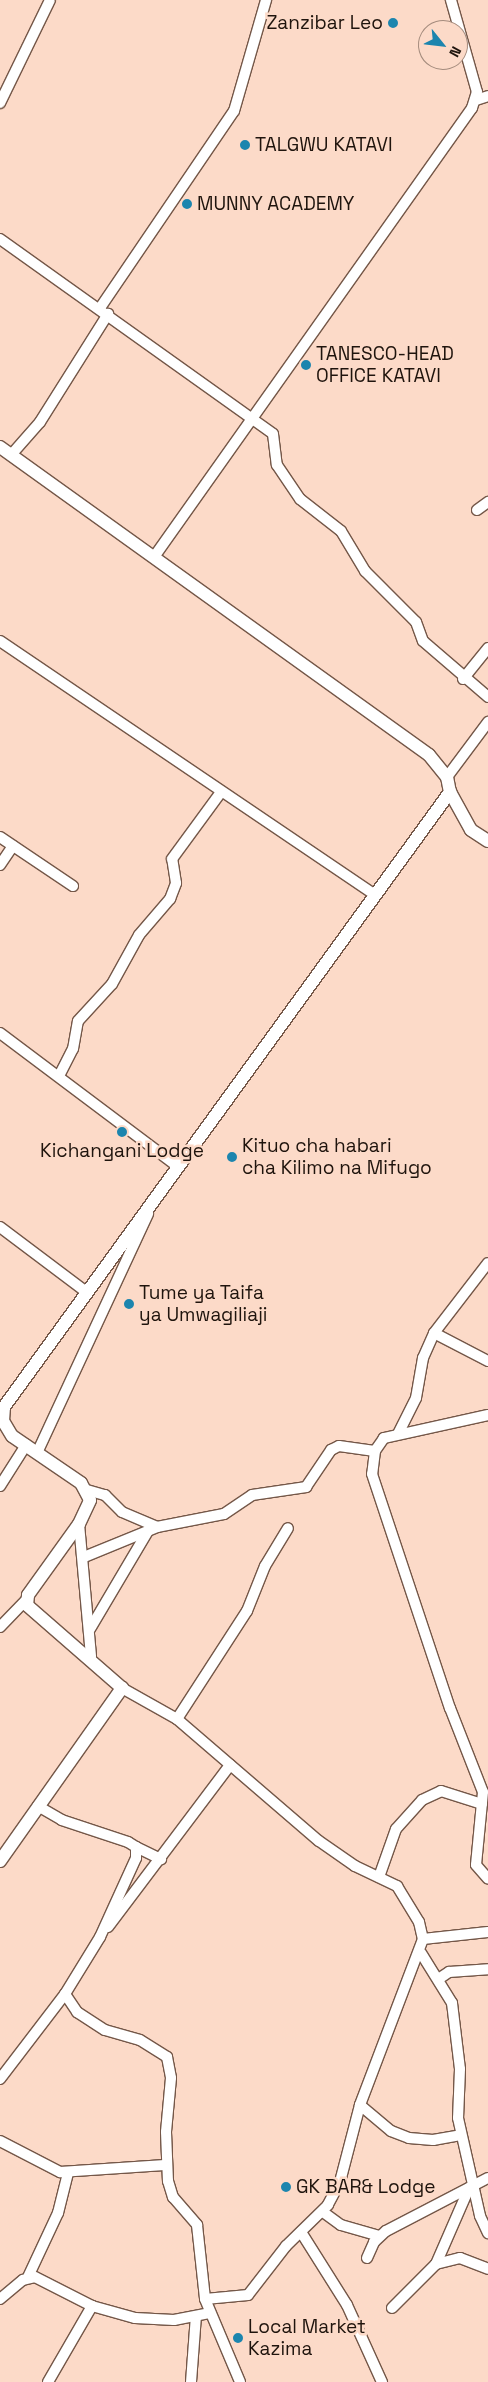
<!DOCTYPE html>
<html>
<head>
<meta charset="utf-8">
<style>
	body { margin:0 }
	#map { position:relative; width:488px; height:2382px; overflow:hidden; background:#fcdac8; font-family:"Space Grotesk",sans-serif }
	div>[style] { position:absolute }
	.roads { filter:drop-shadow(1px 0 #745748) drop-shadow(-1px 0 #745748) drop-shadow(0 1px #745748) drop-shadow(0 -1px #745748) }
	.minor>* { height:10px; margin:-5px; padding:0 5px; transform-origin:5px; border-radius:5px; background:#fff }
	.tertiary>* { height:12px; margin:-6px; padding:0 6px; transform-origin:6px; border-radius:6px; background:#fff }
	.dots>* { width:14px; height:14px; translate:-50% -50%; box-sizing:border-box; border:2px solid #fcdac8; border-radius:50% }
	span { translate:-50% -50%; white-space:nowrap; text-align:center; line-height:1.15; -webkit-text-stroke:5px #fcdac8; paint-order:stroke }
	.poi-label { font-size:19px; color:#1f140d }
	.right { translate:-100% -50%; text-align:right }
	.left { translate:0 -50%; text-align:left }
	.north { position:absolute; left:418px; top:20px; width:50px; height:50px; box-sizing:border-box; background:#fcdac8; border:1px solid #a48b7d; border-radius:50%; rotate:119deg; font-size:14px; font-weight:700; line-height:20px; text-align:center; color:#1f140d }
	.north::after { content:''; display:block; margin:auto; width:18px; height:22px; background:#1c85ae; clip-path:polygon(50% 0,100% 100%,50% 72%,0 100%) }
</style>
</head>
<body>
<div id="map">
	<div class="roads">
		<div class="minor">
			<div style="left:476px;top:100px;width:13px;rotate:-18deg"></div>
			<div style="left:0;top:103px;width:114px;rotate:-64.1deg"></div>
			<div style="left:0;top:239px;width:335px;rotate:35.5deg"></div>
			<div style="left:273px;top:434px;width:31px;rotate:83deg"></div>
			<div style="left:277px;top:465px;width:41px;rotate:55.9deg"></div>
			<div style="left:300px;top:499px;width:52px;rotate:38deg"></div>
			<div style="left:341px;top:531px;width:47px;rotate:59deg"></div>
			<div style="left:365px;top:571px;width:72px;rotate:45deg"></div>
			<div style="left:416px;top:622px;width:20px;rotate:70deg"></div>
			<div style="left:423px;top:641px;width:86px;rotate:40.7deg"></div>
			<div style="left:100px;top:308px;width:238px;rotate:-55.8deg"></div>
			<div style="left:234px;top:111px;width:116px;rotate:-73.9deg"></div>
			<div style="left:11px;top:455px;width:44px;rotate:-48.7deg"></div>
			<div style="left:40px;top:422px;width:128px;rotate:-57.8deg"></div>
			<div style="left:477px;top:510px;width:14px;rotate:-36deg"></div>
			<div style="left:154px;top:557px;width:550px;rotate:-54.69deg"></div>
			<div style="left:472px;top:108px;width:17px;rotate:-73deg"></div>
			<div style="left:477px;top:92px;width:96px;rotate:-105.8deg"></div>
			<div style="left:0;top:641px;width:452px;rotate:34.1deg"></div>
			<div style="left:463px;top:679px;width:40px;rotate:-51deg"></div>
			<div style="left:447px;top:777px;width:69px;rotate:-53.3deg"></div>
			<div style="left:0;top:837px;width:88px;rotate:33.9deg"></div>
			<div style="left:0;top:865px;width:23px;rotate:-56deg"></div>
			<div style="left:0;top:1033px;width:221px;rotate:36.9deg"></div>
			<div style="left:59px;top:1076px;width:30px;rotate:-63deg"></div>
			<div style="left:73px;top:1049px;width:28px;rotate:-80deg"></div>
			<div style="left:78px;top:1021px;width:50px;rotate:-47.4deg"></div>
			<div style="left:112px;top:984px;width:56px;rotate:-61.1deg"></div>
			<div style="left:139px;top:935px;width:48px;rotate:-49.3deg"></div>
			<div style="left:170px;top:899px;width:17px;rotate:-69deg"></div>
			<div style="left:176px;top:883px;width:24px;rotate:-99deg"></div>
			<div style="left:172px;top:859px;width:83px;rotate:-53.8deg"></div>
			<div style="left:0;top:1227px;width:106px;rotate:37deg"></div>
			<div style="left:434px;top:1333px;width:61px;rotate:27.4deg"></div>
			<div style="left:488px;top:1415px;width:107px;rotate:167.5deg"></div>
			<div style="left:384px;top:1438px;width:16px;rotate:125deg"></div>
			<div style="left:375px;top:1451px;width:23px;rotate:97deg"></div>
			<div style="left:372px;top:1474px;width:247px;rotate:71.6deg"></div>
			<div style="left:450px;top:1708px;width:90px;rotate:68.6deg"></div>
			<div style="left:483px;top:1792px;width:73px;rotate:95.5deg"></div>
			<div style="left:476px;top:1865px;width:18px;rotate:49deg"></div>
			<div style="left:398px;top:1434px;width:40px;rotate:-63.4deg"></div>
			<div style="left:416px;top:1398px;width:41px;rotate:-80.1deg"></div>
			<div style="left:423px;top:1358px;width:27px;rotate:-66deg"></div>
			<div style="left:434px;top:1333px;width:88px;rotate:-52.4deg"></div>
			<div style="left:37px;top:1453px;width:264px;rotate:-65.1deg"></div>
			<div style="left:0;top:1486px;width:49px;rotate:-57.6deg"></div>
			<div style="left:87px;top:1490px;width:19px;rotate:16deg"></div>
			<div style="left:105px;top:1495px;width:24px;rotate:45deg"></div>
			<div style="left:122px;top:1512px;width:38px;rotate:23deg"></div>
			<div style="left:79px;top:1524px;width:133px;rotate:84.8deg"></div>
			<div style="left:84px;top:1557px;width:79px;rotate:-22.3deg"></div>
			<div style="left:157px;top:1527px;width:68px;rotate:-11deg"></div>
			<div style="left:224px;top:1514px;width:34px;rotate:-34deg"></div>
			<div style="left:252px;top:1495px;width:55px;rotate:-8.4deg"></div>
			<div style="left:306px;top:1487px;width:45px;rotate:-56deg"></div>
			<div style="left:331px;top:1450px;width:9px;rotate:-27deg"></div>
			<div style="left:339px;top:1446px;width:36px;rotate:8deg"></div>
			<div style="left:0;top:1627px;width:37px;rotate:-46deg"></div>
			<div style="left:90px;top:1629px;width:114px;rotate:-59.4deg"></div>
			<div style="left:122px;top:1688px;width:63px;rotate:29.4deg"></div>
			<div style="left:177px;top:1719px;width:187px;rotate:40.7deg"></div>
			<div style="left:319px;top:1841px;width:44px;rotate:34.8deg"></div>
			<div style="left:355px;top:1866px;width:47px;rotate:25.5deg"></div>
			<div style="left:397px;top:1886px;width:42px;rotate:58.6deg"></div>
			<div style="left:419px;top:1922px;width:17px;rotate:77deg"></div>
			<div style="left:423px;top:1939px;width:178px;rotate:110.8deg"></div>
			<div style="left:360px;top:2105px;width:80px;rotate:104.6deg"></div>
			<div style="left:340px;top:2182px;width:26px;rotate:118deg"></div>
			<div style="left:328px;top:2205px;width:59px;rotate:135.7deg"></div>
			<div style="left:286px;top:2246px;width:62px;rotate:127.8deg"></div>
			<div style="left:248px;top:2295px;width:43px;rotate:174.7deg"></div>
			<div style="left:177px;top:1719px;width:129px;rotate:-57.1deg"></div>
			<div style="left:247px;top:1611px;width:48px;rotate:-68.2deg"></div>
			<div style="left:265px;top:1566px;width:44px;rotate:-58.8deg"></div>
			<div style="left:136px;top:1847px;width:28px;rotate:26deg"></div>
			<div style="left:379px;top:1877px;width:51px;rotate:-70.5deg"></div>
			<div style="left:396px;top:1829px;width:39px;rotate:-48deg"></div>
			<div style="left:422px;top:1800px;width:21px;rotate:-25deg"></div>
			<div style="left:441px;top:1791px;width:43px;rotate:17.6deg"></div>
			<div style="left:108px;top:1927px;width:203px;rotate:-53deg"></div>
			<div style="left:423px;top:1939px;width:65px;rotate:-6.1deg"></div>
			<div style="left:421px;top:1953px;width:59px;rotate:58.2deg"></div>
			<div style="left:452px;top:2003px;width:66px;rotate:83.1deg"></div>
			<div style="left:460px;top:2069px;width:49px;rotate:92.3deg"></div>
			<div style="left:458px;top:2118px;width:100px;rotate:77.3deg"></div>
			<div style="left:480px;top:2216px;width:19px;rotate:65deg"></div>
			<div style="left:440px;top:1978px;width:11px;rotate:-34deg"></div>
			<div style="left:449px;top:1972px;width:39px;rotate:-4deg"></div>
			<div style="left:65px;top:1994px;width:22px;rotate:56deg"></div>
			<div style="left:77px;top:2012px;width:33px;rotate:33deg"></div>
			<div style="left:105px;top:2030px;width:36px;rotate:16deg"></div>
			<div style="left:140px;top:2040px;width:32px;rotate:32deg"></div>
			<div style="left:167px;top:2057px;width:21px;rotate:79deg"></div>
			<div style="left:171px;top:2078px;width:54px;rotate:95.3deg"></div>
			<div style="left:166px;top:2132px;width:49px;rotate:87.7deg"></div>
			<div style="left:168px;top:2181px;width:17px;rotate:73deg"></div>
			<div style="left:173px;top:2197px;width:37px;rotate:49deg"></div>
			<div style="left:197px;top:2225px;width:74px;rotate:83.8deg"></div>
			<div style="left:205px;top:2299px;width:90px;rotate:67.1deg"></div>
			<div style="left:0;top:2079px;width:107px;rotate:-52.6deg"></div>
			<div style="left:65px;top:1994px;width:67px;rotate:-58.4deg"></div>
			<div style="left:100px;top:1937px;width:87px;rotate:-65.5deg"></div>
			<div style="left:136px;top:1858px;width:11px;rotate:-90deg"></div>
			<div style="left:136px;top:1847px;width:9px;rotate:-148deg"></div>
			<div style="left:128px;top:1842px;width:70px;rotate:-161.6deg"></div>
			<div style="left:62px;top:1820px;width:28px;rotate:-150deg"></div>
			<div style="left:360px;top:2105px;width:40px;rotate:40deg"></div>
			<div style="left:391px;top:2131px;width:19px;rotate:21deg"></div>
			<div style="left:409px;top:2138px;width:24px;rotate:5deg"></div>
			<div style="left:433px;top:2140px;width:28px;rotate:-10deg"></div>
			<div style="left:0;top:2141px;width:68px;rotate:27.3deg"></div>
			<div style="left:60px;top:2172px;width:105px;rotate:-3.8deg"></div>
			<div style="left:323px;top:2212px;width:22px;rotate:36deg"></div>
			<div style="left:341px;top:2225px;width:40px;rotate:16deg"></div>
			<div style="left:301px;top:2232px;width:86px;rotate:57.8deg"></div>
			<div style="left:347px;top:2305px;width:85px;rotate:65.6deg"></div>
			<div style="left:367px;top:2258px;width:17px;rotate:-66deg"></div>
			<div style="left:374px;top:2242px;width:16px;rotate:-43deg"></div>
			<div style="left:386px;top:2231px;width:115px;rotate:-27.5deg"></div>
			<div style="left:436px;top:2264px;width:25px;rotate:-14deg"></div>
			<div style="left:460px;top:2258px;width:30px;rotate:21deg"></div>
			<div style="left:28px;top:2277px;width:71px;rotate:-64.9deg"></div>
			<div style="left:58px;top:2213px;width:41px;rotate:-76deg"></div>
			<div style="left:0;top:2299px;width:30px;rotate:-40deg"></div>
			<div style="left:23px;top:2280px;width:12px;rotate:-14deg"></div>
			<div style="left:35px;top:2277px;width:64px;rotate:27deg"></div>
			<div style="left:92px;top:2306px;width:45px;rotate:15.6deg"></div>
			<div style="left:135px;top:2318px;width:39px;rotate:3deg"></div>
			<div style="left:174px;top:2320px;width:37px;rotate:-11deg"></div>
			<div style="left:392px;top:2308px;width:62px;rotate:-45deg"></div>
			<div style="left:436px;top:2264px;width:83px;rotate:-66.5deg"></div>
			<div style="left:48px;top:2382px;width:88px;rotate:-59.9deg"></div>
			<div style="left:191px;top:2382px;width:66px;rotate:-85.7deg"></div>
		</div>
		<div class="tertiary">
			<div style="left:0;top:447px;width:528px;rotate:35.68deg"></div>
			<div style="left:429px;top:755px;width:28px;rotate:51deg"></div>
			<div style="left:447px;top:777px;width:15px;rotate:79deg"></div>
			<div style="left:450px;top:792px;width:43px;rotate:61.1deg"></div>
			<div style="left:471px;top:830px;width:20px;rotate:33deg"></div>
			<div style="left:0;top:1861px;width:212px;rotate:-54.8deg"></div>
			<div style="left:122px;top:1688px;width:126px;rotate:-138.9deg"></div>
			<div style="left:27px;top:1605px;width:10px;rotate:-84deg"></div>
			<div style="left:28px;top:1595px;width:87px;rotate:-54.3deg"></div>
			<div style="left:79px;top:1524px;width:26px;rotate:-65deg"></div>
			<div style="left:90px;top:1500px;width:19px;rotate:-118deg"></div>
			<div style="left:81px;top:1483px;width:83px;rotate:-145.7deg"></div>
			<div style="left:12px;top:1436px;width:17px;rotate:-121deg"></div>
			<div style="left:3px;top:1421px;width:14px;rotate:-86deg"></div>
			<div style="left:4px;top:1407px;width:760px;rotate:-54.05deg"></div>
		</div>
	</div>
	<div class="dots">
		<div style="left:393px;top:23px;background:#1c85ae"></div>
		<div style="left:245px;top:145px;background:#1c85ae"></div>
		<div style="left:187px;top:204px;background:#1c85ae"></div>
		<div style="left:306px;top:365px;background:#1c85ae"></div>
		<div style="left:122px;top:1132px;background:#1c85ae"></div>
		<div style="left:232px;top:1157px;background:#1c85ae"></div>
		<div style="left:129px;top:1304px;background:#1c85ae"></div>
		<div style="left:286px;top:2187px;background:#1c85ae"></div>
		<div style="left:238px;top:2338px;background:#1c85ae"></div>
	</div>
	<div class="poi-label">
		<span class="right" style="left:383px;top:23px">Zanzibar Leo</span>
		<span class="left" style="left:255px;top:145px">TALGWU KATAVI</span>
		<span class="left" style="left:197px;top:204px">MUNNY ACADEMY</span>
		<span class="left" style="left:316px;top:365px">TANESCO-HEAD<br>OFFICE KATAVI</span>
		<span class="left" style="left:242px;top:1157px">Kituo cha habari<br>cha Kilimo na Mifugo</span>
		<span style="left:122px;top:1151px">Kichangani Lodge</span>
		<span class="left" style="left:139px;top:1304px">Tume ya Taifa<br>ya Umwagiliaji</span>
		<span class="left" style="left:296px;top:2187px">GK BAR&amp; Lodge</span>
		<span class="left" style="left:248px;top:2338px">Local Market<br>Kazima</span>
	</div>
	<div class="north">N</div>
</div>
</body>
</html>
